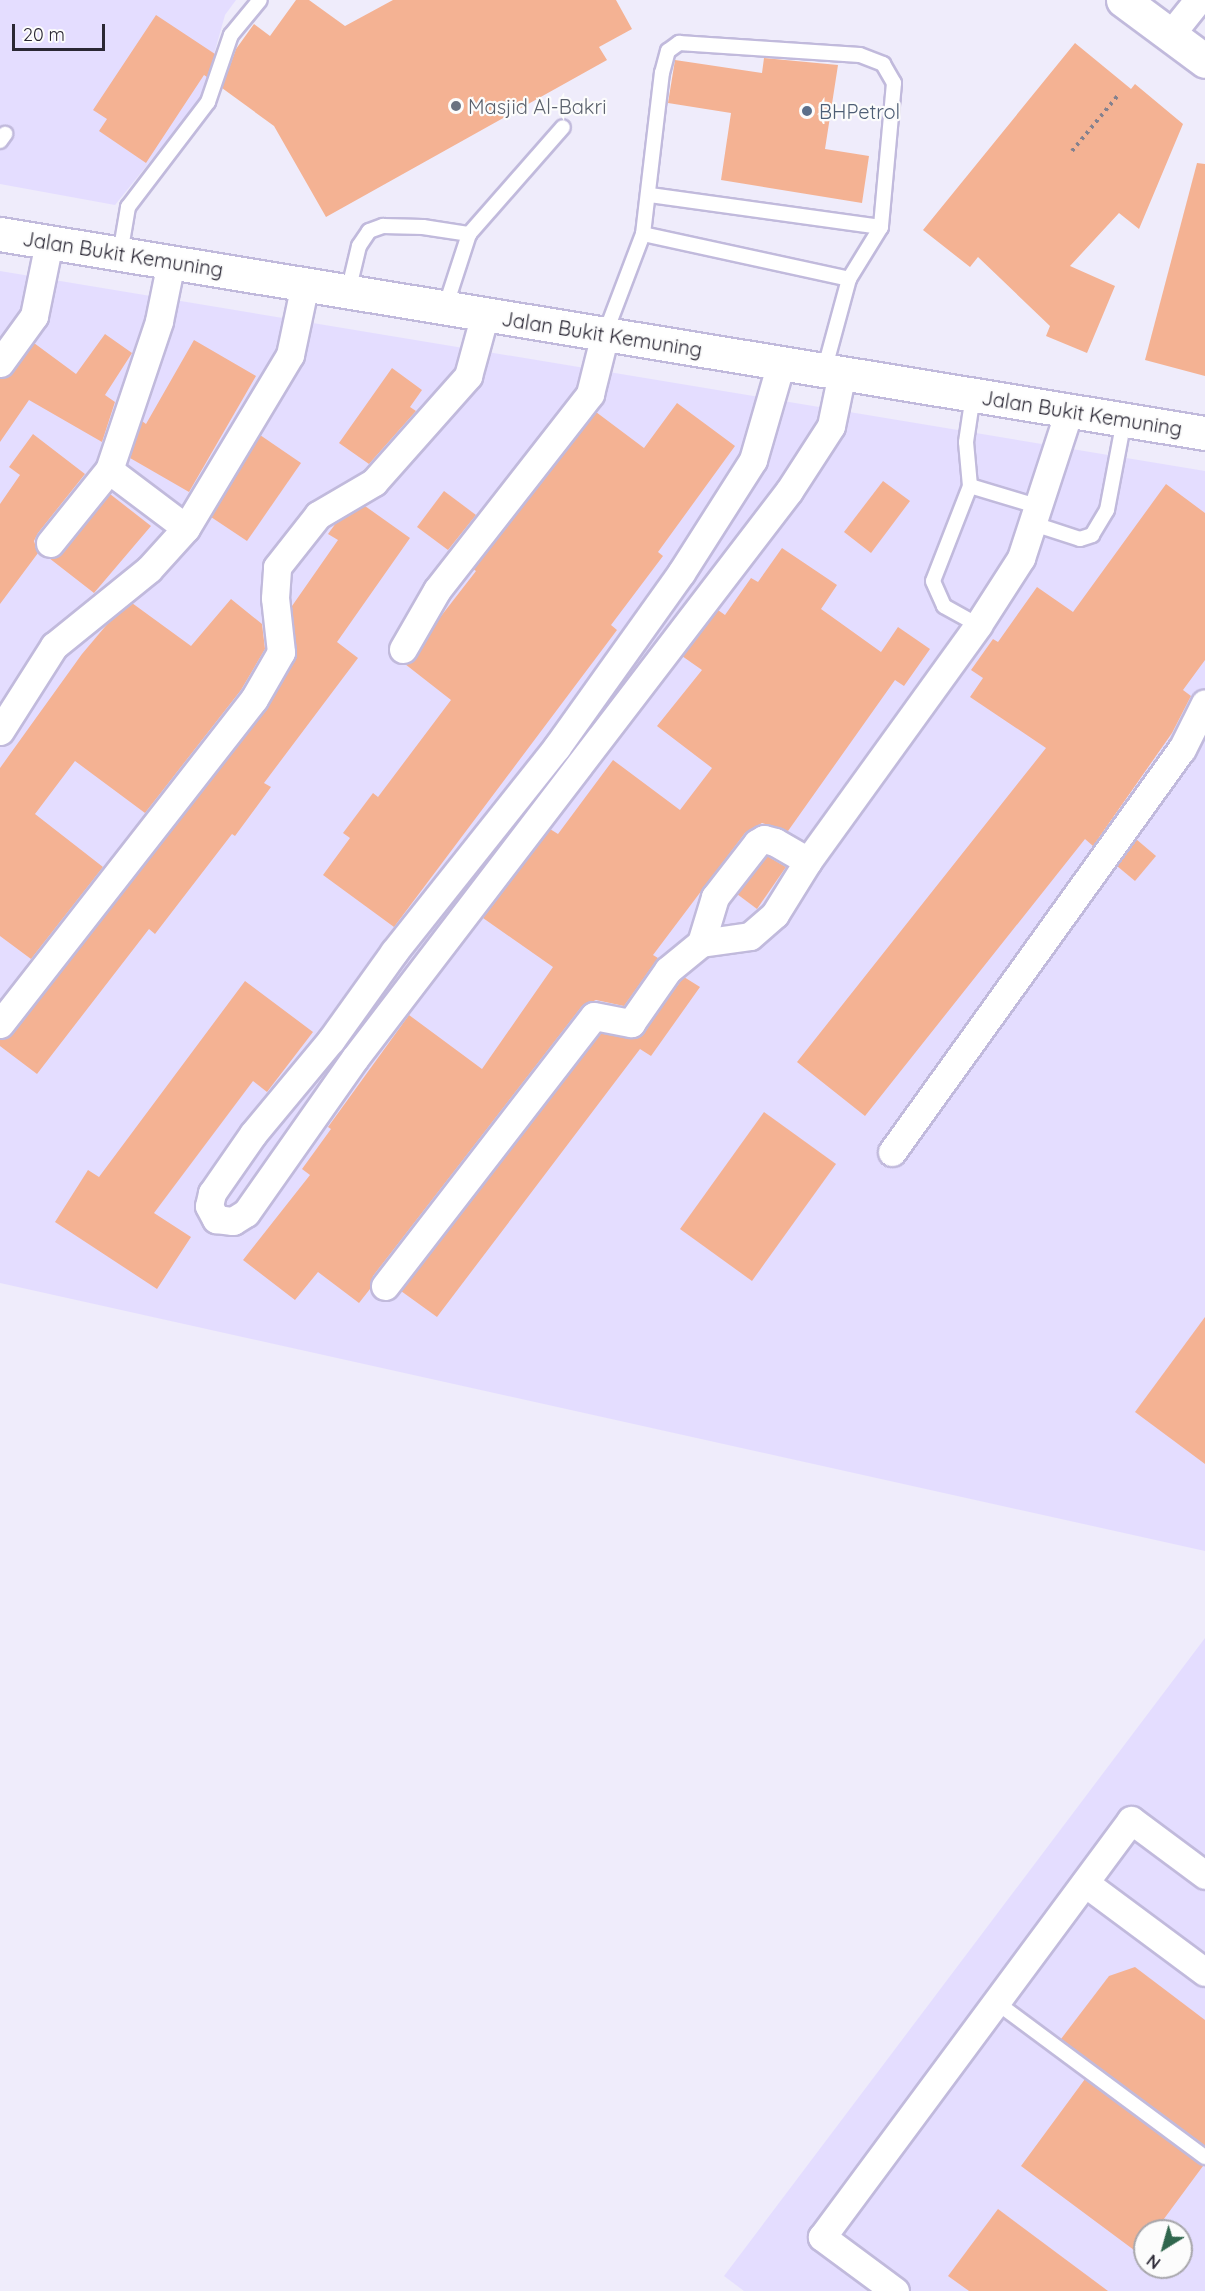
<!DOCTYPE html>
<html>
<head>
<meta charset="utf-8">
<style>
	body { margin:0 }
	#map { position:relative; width:1205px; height:2291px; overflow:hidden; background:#efecfb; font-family:Quicksand,sans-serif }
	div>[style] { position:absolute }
	.built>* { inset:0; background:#e4ddff }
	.building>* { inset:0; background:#f4b293 }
	.path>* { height:4px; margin-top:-2px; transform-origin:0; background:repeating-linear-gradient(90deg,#84818e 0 3px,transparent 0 7.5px) }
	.roads { filter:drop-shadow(2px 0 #c1badc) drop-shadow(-2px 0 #c1badc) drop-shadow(0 2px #c1badc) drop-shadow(0 -2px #c1badc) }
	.lane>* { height:14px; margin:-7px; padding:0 7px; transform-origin:7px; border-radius:7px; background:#fff }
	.street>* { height:27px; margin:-13.5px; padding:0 13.5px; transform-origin:13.5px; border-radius:13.5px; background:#fff }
	.secondary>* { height:33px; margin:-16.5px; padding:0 16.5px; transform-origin:16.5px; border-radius:16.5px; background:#fff }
	.dots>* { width:16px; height:16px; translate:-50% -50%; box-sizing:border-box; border:3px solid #fcfcfc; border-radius:50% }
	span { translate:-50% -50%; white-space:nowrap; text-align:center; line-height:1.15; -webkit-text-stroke:4.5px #fcfcfc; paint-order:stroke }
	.worship-label { font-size:20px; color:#5b616d }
	.left { translate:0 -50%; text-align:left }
	.service-label { font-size:20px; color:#4e5e75 }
	.street-label { font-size:20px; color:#2a2734 }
	.north { position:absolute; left:1133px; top:2219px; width:60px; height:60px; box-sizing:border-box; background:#fcfcfc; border:2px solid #a8a7ac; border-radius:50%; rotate:217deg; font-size:16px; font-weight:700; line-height:24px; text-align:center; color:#2a2734 }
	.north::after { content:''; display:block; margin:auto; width:21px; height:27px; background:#30664d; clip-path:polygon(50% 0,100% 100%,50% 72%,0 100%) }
	.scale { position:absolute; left:12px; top:24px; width:93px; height:27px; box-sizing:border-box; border:3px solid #2a2734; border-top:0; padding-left:8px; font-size:18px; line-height:21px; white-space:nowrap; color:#2a2734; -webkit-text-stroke:4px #fcfcfc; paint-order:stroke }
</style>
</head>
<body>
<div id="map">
	<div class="built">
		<div style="clip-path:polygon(0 0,236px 0,225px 15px,202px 97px,115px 205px,0 184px)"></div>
		<div style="clip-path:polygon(0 271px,1205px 471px,1205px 1551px,0 1283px)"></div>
		<div style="clip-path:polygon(evenodd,1205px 1638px,1205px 2291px,744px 2291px,724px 2276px,1205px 1638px,1145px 2231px,1181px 2231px,1181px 2267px,1145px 2267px,1145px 2231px)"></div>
	</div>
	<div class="building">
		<div style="clip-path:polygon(296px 0,309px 0,345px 26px,393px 0,616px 0,632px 29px,599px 47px,607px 60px,326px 217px,274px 126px,222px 88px,236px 49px,254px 24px,270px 36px)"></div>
		<div style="clip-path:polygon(156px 15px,215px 54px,207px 77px,204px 75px,146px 163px,99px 131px,107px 119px,93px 110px)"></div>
		<div style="clip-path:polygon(1075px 43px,1131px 89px,1135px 84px,1183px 124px,1139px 229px,1119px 213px,1070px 266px,1115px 286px,1087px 353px,1046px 336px,1050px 326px,978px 257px,970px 267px,923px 230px)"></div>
		<div style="clip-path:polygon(764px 58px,838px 65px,825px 149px,869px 156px,862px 203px,721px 180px,731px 113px,668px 103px,675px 60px,762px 73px)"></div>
		<div style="clip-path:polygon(1197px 163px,1205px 164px,1205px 376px,1145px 360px)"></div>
		<div style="clip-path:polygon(105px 334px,132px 353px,105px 395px,115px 402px,102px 442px,29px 400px,0 442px,0 379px,12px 373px,34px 343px,76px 374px)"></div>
		<div style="clip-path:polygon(194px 340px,256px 376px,189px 492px,130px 458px,142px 421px,146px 424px)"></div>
		<div style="clip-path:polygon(392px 368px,422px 390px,410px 407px,416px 411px,369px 464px,339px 443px)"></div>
		<div style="clip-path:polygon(677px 403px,735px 446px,658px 552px,663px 556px,611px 625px,617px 630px,394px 927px,323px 875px,350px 838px,343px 833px,373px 793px,378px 797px,451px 700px,405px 664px,416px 657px,438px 620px,476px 571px,473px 569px,596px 412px,644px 448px)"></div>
		<div style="clip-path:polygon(33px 434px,85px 474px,38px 533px,34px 541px,38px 553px,0 604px,0 504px,20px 475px,9px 467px)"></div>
		<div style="clip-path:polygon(260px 435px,301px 463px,247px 541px,211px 517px)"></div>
		<div style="clip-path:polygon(883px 481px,910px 501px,871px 553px,844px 532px)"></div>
		<div style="clip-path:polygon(1166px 484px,1205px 513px,1205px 660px,1183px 690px,1191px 696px,1172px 733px,1093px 846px,1085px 839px,865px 1116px,797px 1062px,1046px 748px,970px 697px,983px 678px,971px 670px,993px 639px,998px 642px,1037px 587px,1073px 612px)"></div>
		<div style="clip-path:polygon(444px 491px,476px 515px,448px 550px,417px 527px)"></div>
		<div style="clip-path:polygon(110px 494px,151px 526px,94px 593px,49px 558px,62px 553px)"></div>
		<div style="clip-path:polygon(365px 506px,410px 538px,337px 642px,358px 658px,264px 783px,271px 787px,235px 836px,232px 834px,155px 934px,149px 929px,37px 1074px,0 1046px,0 1039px,12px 1034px,266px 709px,295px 659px,292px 606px,338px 540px,328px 534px,336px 523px)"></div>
		<div style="clip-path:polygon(782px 548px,837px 585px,821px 609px,881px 652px,898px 627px,930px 649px,904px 686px,895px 680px,788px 831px,762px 823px,745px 833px,653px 955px,658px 958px,624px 1006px,596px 1000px,582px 1006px,373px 1276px,370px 1289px,359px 1303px,318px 1272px,295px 1300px,243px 1260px,310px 1175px,302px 1169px,331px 1129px,328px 1127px,409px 1015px,482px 1069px,553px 967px,483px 918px,550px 829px,558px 834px,613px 760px,680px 810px,712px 768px,657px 726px,702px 670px,682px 656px,718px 610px,725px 615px,751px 578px,758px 582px)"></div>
		<div style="clip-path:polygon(231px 599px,262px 624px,265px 649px,241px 690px,145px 813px,75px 761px,35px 814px,103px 867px,31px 959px,0 936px,0 768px,82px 654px,109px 622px,132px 603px,191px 646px)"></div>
		<div style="clip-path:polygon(1136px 839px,1156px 856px,1135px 881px,1117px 866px)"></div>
		<div style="clip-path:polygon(767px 856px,786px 867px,757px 909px,737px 894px)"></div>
		<div style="clip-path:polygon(684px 977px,700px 987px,651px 1056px,640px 1049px,437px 1317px,401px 1291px,601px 1033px,638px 1037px)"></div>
		<div style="clip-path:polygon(245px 981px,313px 1032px,267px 1092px,253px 1081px,154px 1213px,191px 1237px,157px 1289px,55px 1222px,88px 1170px,99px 1177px)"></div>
		<div style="clip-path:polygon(764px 1112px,836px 1164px,752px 1281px,680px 1229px)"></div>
		<div style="clip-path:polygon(1205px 1317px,1205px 1464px,1135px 1412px)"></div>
		<div style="clip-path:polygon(1135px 1967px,1205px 2020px,1205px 2146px,1061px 2039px,1109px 1976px)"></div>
		<div style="clip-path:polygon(1085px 2079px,1203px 2166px,1155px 2231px,1145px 2231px,1145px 2244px,1138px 2253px,1021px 2166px)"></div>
		<div style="clip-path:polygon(998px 2209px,1108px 2291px,969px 2291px,948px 2276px)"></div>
	</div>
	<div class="path">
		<div style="left:1072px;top:151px;width:74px;rotate:-50.5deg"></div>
	</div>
	<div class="roads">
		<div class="lane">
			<div style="left:0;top:141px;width:9px;rotate:-54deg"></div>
			<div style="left:650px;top:195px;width:233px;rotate:7.9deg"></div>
			<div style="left:643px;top:234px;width:211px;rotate:12.3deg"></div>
			<div style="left:120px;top:254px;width:48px;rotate:-80.3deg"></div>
			<div style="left:128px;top:207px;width:132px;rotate:-52.7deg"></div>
			<div style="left:208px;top:102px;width:71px;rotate:-71.1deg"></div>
			<div style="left:231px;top:35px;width:45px;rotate:-50.4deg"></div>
			<div style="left:348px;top:292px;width:47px;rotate:-76.6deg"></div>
			<div style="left:359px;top:246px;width:18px;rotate:-56deg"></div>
			<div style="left:369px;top:231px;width:15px;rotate:-20deg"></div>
			<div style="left:383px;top:226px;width:40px;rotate:1.4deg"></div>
			<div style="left:423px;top:227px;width:47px;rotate:8.7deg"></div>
			<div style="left:445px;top:308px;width:78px;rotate:-72deg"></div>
			<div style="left:469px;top:234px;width:142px;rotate:-48.7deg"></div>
			<div style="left:605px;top:334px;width:107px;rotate:-69.2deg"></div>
			<div style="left:643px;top:234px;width:162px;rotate:-83.3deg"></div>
			<div style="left:662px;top:73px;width:23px;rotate:-75deg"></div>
			<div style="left:668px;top:51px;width:14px;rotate:-36deg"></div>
			<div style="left:679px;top:43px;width:181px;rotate:3.8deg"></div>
			<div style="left:860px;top:55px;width:25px;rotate:21deg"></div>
			<div style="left:883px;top:64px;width:22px;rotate:60deg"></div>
			<div style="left:894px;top:83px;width:145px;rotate:95.2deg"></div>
			<div style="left:881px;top:227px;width:61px;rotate:121.6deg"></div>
			<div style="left:849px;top:279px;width:95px;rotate:105.2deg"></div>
			<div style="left:970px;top:486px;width:44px;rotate:-95.2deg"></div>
			<div style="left:966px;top:442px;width:48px;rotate:-81.5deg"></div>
			<div style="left:1034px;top:524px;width:48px;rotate:18.1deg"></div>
			<div style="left:1080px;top:539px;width:13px;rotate:-18deg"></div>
			<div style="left:1092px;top:535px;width:29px;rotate:-59deg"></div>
			<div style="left:1107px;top:510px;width:92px;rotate:-79.3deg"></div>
			<div style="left:978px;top:625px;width:39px;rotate:-151deg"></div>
			<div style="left:944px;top:606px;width:27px;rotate:-114deg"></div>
			<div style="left:933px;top:581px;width:102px;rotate:-68.7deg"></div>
			<div style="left:970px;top:486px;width:73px;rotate:16.7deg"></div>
			<div style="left:996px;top:2002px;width:260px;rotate:36.6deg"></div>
		</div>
		<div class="street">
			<div style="left:1170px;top:35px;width:45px;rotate:-51.3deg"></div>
			<div style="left:0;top:363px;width:58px;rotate:-54.1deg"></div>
			<div style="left:34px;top:316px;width:76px;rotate:-78.5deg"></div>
			<div style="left:781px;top:363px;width:101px;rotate:106.1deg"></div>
			<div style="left:753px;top:460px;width:134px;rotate:122.5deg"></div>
			<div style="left:681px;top:573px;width:214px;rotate:125.5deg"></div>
			<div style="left:557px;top:747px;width:262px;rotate:128.5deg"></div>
			<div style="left:394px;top:952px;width:108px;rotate:125.6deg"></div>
			<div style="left:331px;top:1040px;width:122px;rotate:129.7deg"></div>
			<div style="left:253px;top:1134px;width:72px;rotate:124.8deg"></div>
			<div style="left:212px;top:1193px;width:13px;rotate:103deg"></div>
			<div style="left:209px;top:1206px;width:15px;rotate:62deg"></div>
			<div style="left:216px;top:1219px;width:17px;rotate:7deg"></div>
			<div style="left:233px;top:1221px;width:15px;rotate:-32deg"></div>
			<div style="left:246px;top:1213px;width:189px;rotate:-54.9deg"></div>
			<div style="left:355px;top:1058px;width:714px;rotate:-52.57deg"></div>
			<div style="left:789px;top:491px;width:77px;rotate:-57.1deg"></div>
			<div style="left:831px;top:426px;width:54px;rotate:-78.3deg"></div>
			<div style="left:109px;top:470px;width:96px;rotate:37deg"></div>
			<div style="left:50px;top:543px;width:94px;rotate:-51.1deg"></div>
			<div style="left:109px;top:470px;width:157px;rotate:-71.4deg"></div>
			<div style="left:159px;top:321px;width:60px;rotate:-78.5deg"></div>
			<div style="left:403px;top:649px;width:68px;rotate:-60deg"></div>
			<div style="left:437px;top:590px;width:249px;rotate:-52deg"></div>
			<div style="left:590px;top:394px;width:62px;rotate:-76deg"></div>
			<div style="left:0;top:731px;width:101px;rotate:-57.6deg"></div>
			<div style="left:54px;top:646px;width:122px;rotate:-39deg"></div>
			<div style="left:149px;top:569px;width:55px;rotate:-47.9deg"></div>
			<div style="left:186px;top:528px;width:202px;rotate:-59deg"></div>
			<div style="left:290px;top:355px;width:73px;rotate:-78.1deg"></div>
			<div style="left:701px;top:943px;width:49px;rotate:-8.1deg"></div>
			<div style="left:750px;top:936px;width:33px;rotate:-41deg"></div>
			<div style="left:775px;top:914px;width:62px;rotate:-58.1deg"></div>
			<div style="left:0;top:1024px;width:412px;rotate:-52deg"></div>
			<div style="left:254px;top:699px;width:54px;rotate:-60.1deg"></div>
			<div style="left:281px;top:652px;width:54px;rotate:-96.3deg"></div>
			<div style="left:275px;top:598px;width:31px;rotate:-86deg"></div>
			<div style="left:277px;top:567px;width:66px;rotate:-51.7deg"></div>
			<div style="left:318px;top:515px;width:65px;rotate:-30.5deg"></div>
			<div style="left:374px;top:482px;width:142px;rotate:-48.4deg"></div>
			<div style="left:468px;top:376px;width:64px;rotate:-74.7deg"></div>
			<div style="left:892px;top:1152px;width:496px;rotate:-54.3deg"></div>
			<div style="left:1182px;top:749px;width:51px;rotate:-63.4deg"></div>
			<div style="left:385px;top:1286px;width:341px;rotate:-52.3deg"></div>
			<div style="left:594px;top:1016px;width:38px;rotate:11deg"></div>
			<div style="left:631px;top:1023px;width:65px;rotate:-55.1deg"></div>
			<div style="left:668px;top:970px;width:43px;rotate:-39.3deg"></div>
			<div style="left:701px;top:943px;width:48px;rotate:-73.1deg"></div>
			<div style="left:715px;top:897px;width:68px;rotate:-52.1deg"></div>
			<div style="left:757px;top:843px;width:8px;rotate:-30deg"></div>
			<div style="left:764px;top:839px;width:11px;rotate:15deg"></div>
			<div style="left:775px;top:842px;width:38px;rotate:30deg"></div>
			<div style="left:808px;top:861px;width:291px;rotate:-54.2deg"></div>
			<div style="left:978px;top:625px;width:80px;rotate:-57.3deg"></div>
			<div style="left:1021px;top:558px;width:155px;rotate:-71.9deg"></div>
			<div style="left:1085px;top:1883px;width:149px;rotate:36.6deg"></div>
			<div style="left:895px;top:2291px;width:91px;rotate:-143.5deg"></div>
			<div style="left:822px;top:2237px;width:519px;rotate:-53.46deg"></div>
			<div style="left:1131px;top:1820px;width:92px;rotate:36.6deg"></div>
		</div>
		<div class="secondary">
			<div style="left:1123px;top:0;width:102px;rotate:36.6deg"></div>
			<div style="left:0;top:234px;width:1221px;rotate:9.38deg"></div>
		</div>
	</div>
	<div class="dots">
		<div style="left:456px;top:106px;background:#6b7280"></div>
		<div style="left:807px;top:111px;background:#5c6f8a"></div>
	</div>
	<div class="worship-label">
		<span class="left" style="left:468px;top:106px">Masjid Al-Bakri</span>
	</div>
	<div class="service-label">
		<span class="left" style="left:819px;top:111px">BHPetrol</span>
	</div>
	<div class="street-label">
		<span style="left:123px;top:254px;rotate:9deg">Jalan Bukit Kemuning</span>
		<span style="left:602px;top:334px;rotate:9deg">Jalan Bukit Kemuning</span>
		<span style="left:1082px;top:413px;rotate:9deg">Jalan Bukit Kemuning</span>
	</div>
	<div class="north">N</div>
	<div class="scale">20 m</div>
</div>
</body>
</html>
